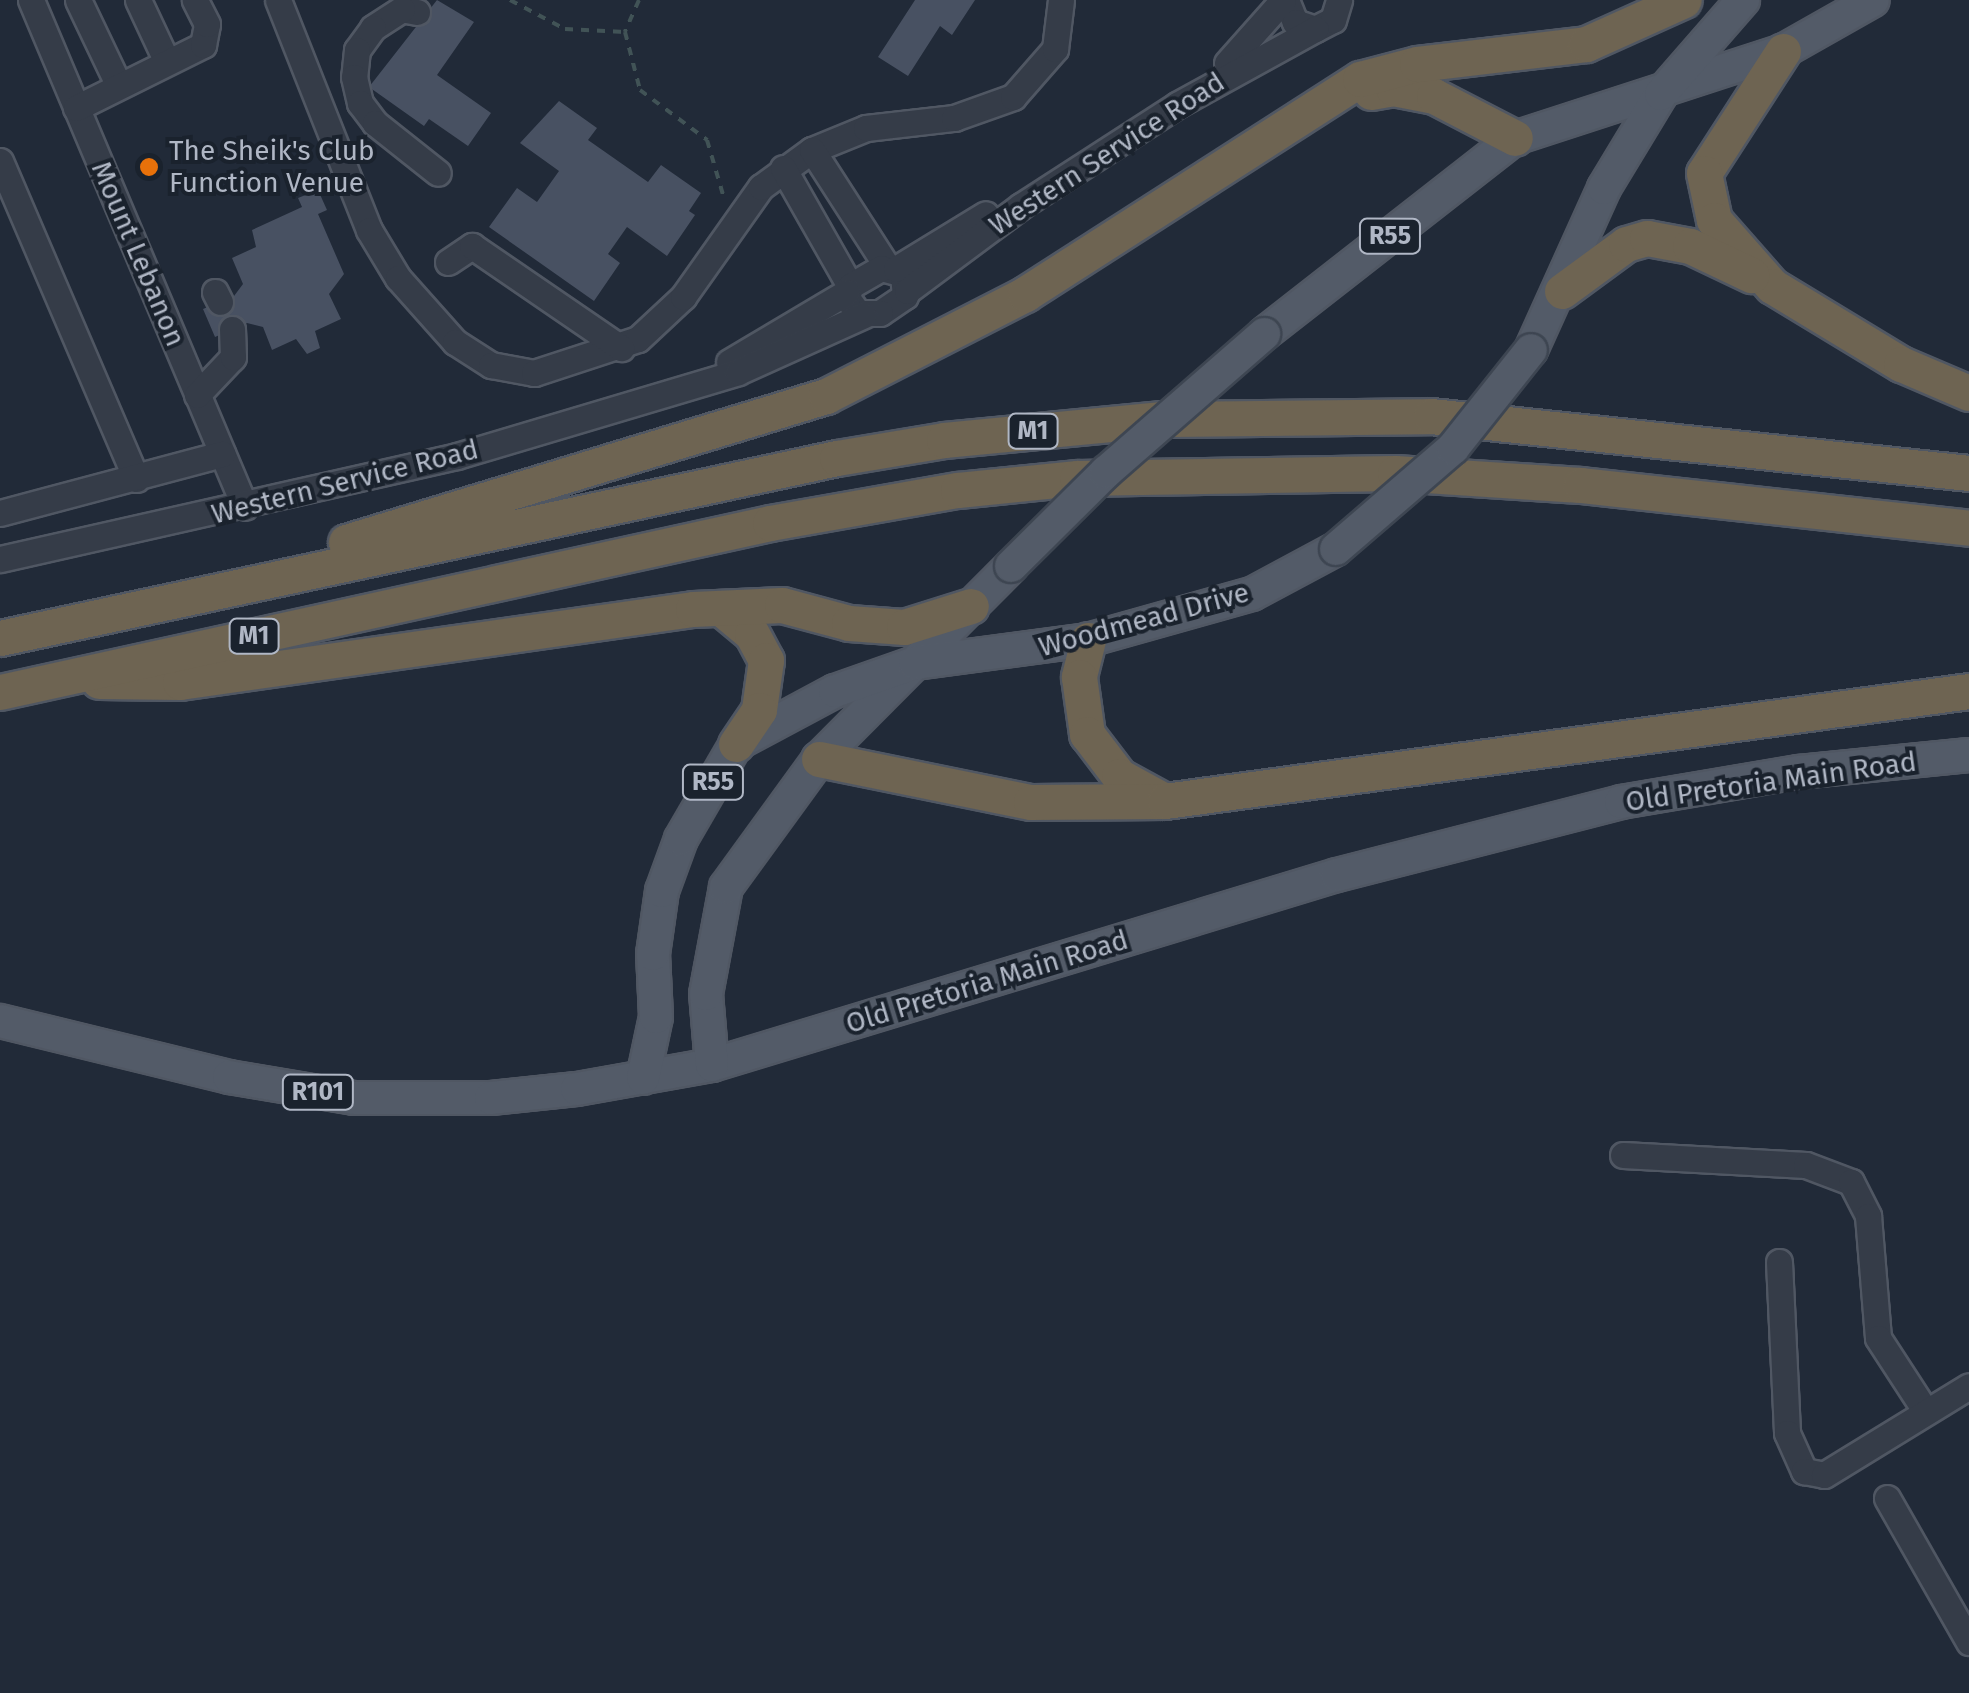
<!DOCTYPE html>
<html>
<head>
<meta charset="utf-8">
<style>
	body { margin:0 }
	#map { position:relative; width:1969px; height:1693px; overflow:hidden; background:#212a38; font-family:"Fira Sans",sans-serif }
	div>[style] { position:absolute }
	.building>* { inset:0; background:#485162 }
	.path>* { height:4px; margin-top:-2px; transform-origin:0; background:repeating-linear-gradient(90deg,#415356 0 8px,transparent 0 16px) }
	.roads { filter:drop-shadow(2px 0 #505763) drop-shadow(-2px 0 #505763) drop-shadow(0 2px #505763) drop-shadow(0 -2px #505763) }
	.minor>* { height:25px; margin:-12.5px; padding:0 12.5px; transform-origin:12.5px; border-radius:12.5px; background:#353c48 }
	.major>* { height:32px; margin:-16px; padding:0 16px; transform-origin:16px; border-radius:16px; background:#535b68 }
	.highway>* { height:35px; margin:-17.5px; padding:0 17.5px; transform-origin:17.5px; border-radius:17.5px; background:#6e6452 }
	.bridges { filter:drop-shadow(2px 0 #3e4652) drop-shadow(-2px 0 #3e4652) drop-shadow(0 2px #3e4652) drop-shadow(0 -2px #3e4652) }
	.major-bridge>* { height:32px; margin:-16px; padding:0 16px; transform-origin:16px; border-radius:16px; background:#535b68 }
	.dots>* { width:28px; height:28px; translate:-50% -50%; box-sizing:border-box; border:5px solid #1a222d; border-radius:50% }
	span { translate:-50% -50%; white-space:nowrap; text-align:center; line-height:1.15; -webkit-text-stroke:8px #1a222d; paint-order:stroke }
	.shield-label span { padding:2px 8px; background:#1a222d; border:2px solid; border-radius:8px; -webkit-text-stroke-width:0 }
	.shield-label { font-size:25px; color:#b0b7c5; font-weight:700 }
	.poi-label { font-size:28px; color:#b0b7c5 }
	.left { translate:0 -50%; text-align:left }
	.street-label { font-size:28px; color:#b0b7c5 }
</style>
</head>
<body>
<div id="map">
	<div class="building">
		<div style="clip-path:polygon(437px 0,474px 22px,437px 75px,491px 113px,468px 146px,429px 119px,424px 126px,369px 87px)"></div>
		<div style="clip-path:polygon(915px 0,975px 0,952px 35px,940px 26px,908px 76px,878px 57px)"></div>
		<div style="clip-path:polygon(559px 101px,597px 128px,588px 140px,648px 182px,661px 165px,701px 193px,689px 211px,695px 215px,667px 256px,627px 227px,608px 254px,620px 263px,594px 301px,489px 227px,517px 188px,537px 202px,559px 171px,520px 143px)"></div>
		<div style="clip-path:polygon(318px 190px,327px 210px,318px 214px,344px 274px,329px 294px,341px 319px,315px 331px,320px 348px,307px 354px,296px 339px,272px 350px,263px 327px,247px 323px,215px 337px,203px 309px,234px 296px,243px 284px,232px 258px,256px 247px,252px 230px,302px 207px,298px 198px)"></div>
	</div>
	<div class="path">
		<div style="left:510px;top:0;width:62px;rotate:27.8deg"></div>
		<div style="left:565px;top:29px;width:60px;rotate:2.9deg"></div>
		<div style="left:639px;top:0;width:35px;rotate:114deg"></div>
		<div style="left:625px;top:32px;width:60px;rotate:75.5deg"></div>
		<div style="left:640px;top:90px;width:84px;rotate:36.7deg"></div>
		<div style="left:707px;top:140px;width:60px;rotate:73.7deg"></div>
	</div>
	<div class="roads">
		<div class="minor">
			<div style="left:31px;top:0;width:550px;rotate:67.12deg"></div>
			<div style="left:78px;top:0;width:95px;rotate:64.5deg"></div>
			<div style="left:138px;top:0;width:68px;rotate:64.9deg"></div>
			<div style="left:278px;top:0;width:247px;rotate:68.4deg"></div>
			<div style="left:369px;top:230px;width:56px;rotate:58.9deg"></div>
			<div style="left:398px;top:278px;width:86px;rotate:48.3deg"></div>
			<div style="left:455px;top:342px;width:43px;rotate:32.6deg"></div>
			<div style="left:491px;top:365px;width:44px;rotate:10.5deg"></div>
			<div style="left:534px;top:373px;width:109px;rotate:-18.1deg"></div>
			<div style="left:638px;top:339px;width:62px;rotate:-43deg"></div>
			<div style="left:683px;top:297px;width:135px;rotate:-54.7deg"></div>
			<div style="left:761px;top:187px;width:63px;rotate:-36deg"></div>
			<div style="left:812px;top:150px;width:58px;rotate:-22.2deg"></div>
			<div style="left:866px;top:128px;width:89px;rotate:-6.5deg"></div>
			<div style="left:954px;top:118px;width:63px;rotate:-19.6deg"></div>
			<div style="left:1013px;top:97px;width:64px;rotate:-48.8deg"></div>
			<div style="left:1055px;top:49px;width:49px;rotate:-83deg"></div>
			<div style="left:1286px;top:0;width:24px;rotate:68deg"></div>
			<div style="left:1295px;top:22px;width:21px;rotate:19deg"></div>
			<div style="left:1315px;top:29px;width:20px;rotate:-27deg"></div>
			<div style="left:1333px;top:20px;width:21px;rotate:-73deg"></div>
			<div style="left:417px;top:12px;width:15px;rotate:-169deg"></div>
			<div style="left:402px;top:9px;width:35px;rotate:147deg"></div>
			<div style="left:373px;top:28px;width:27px;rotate:126deg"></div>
			<div style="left:357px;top:50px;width:27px;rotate:96deg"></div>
			<div style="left:354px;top:77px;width:27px;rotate:77deg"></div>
			<div style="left:360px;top:103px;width:25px;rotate:53deg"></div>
			<div style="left:375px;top:123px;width:80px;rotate:38.4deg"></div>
			<div style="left:1227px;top:63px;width:84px;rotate:-48.4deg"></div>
			<div style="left:76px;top:108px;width:142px;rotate:-26.4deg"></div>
			<div style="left:203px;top:45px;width:21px;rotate:-79deg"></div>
			<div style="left:207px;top:24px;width:27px;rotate:-117deg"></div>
			<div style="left:812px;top:150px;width:140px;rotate:57.2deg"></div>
			<div style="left:0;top:161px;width:346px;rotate:66.8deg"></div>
			<div style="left:783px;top:168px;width:136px;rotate:60.4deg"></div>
			<div style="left:448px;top:262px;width:29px;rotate:-34deg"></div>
			<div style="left:472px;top:246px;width:181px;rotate:34.4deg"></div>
			<div style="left:881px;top:268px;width:23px;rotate:15deg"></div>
			<div style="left:903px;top:274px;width:22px;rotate:85deg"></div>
			<div style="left:905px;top:296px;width:30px;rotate:146deg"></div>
			<div style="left:880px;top:313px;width:22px;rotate:180deg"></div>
			<div style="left:858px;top:313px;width:19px;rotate:-126deg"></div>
			<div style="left:847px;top:298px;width:12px;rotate:-76deg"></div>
			<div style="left:850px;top:286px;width:36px;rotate:-30deg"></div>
			<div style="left:896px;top:269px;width:105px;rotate:-31.4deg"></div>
			<div style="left:907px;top:291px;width:142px;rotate:-36.7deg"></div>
			<div style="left:1021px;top:206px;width:186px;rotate:-32.9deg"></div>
			<div style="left:1177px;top:105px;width:158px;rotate:-28.8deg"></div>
			<div style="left:215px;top:292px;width:11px;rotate:63deg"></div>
			<div style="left:729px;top:362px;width:137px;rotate:-30.7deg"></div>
			<div style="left:197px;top:395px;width:52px;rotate:-46.5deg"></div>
			<div style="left:233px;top:357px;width:28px;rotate:-92deg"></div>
			<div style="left:0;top:513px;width:230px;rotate:-14.9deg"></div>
			<div style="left:0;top:559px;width:468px;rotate:-12.7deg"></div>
			<div style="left:457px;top:456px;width:293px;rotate:-16.6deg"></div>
			<div style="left:738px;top:372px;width:138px;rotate:-24.3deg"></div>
			<div style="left:1623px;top:1155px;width:183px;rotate:3.1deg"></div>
			<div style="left:1806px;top:1165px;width:48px;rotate:20.7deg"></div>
			<div style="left:1851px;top:1182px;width:38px;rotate:63deg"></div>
			<div style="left:1868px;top:1216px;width:122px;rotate:85.3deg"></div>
			<div style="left:1878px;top:1338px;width:88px;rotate:57deg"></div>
			<div style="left:1779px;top:1262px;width:171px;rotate:87.3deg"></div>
			<div style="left:1787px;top:1433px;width:42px;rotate:65.9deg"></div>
			<div style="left:1804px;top:1471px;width:20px;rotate:11deg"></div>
			<div style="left:1824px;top:1475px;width:170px;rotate:-31.5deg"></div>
			<div style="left:1887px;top:1498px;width:166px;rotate:60.3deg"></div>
		</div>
		<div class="major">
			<div style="left:1264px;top:334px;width:318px;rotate:-38deg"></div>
			<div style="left:1515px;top:138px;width:282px;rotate:-18deg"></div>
			<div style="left:1783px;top:51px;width:103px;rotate:-29.5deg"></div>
			<div style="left:1531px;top:350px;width:178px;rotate:-65.7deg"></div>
			<div style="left:1604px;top:188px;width:110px;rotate:-58.8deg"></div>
			<div style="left:1661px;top:94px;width:125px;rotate:-48.9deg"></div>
			<div style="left:0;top:1021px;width:236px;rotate:13.7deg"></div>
			<div style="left:229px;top:1077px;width:127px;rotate:9.5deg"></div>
			<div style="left:354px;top:1098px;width:137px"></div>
			<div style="left:491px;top:1098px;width:86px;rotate:-6deg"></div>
			<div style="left:577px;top:1089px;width:137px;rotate:-10.1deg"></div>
			<div style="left:712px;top:1065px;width:653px;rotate:-16.91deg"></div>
			<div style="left:1337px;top:875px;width:293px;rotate:-14.4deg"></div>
			<div style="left:1621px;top:802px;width:181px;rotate:-9.6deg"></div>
			<div style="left:1799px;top:772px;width:171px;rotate:-5.7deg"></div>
			<div style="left:712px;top:1065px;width:71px;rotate:-94.8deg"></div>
			<div style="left:706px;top:994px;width:109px;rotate:-79.4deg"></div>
			<div style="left:726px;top:887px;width:158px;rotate:-54deg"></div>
			<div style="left:819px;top:759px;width:272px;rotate:-45.1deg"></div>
			<div style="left:643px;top:1078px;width:62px;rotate:-78deg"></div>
			<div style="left:656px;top:1017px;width:63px;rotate:-92.7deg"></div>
			<div style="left:653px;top:954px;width:64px;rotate:-81.9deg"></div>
			<div style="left:662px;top:891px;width:55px;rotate:-69.9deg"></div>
			<div style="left:681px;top:839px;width:110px;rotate:-59.9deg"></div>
			<div style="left:736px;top:744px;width:112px;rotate:-28.2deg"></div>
			<div style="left:835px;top:691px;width:85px;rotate:-19.3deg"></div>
			<div style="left:915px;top:663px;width:175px;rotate:-7.6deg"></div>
			<div style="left:1088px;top:640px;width:170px;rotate:-15.7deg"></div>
			<div style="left:1252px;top:594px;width:95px;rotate:-28.2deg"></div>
		</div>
		<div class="highway">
			<div style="left:1783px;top:51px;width:145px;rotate:122.9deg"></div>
			<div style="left:1704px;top:173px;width:48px;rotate:78deg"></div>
			<div style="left:1714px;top:220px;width:88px;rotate:48.7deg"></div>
			<div style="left:1772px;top:286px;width:151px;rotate:31.2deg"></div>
			<div style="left:1901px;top:364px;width:74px;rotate:23.1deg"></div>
			<div style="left:1371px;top:92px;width:22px;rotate:-10deg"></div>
			<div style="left:1393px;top:88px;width:42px;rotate:11deg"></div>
			<div style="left:1434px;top:96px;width:91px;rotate:27.4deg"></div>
			<div style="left:1562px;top:291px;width:79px;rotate:-36.3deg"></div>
			<div style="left:1626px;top:244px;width:22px;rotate:-16deg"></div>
			<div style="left:1647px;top:238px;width:44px;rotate:10.5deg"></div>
			<div style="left:1690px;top:246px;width:68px;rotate:25.4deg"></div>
			<div style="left:346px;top:542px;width:502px;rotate:-16.92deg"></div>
			<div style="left:826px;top:396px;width:224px;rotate:-27.1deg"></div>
			<div style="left:1025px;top:294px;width:398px;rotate:-32.7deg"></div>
			<div style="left:1360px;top:79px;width:59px;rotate:-14.7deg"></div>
			<div style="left:1417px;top:64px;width:170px;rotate:-6.7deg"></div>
			<div style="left:1586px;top:44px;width:107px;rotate:-24.2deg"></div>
			<div style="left:721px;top:608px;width:40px;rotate:40deg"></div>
			<div style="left:752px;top:634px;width:30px;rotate:62deg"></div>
			<div style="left:766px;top:660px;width:50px;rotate:98deg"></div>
			<div style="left:759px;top:710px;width:41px;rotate:124.1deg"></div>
			<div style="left:0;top:638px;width:856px;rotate:-12.14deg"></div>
			<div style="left:837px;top:458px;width:109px;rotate:-9.5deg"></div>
			<div style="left:944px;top:440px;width:219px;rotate:-5.5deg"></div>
			<div style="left:1162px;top:419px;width:269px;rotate:-0.6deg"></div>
			<div style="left:1431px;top:416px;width:541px;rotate:6.05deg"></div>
			<div style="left:1088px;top:640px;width:38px;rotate:104deg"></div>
			<div style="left:1079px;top:677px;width:58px;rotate:82deg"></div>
			<div style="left:1087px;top:734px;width:53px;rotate:52.7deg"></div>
			<div style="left:1119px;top:776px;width:46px;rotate:28.8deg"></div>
			<div style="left:99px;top:681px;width:81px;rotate:0.7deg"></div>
			<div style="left:180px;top:682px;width:518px;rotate:-8.1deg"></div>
			<div style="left:693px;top:609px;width:89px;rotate:-2.6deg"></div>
			<div style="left:782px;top:605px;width:69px;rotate:15deg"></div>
			<div style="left:849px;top:623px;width:55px;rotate:4.2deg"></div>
			<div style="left:904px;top:627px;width:70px;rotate:-17.4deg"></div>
			<div style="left:0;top:692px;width:788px;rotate:-12.38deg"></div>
			<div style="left:770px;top:523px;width:191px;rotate:-10deg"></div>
			<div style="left:958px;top:490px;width:120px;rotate:-5.8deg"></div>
			<div style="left:1077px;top:478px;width:318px;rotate:-0.9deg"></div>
			<div style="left:1395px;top:473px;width:186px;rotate:3.7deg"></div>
			<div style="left:1581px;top:485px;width:390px;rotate:6.3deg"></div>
			<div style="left:819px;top:759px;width:216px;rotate:11.5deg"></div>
			<div style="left:1031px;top:802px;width:134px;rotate:-0.4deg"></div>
			<div style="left:1165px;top:801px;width:811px;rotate:-7.79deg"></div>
		</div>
	</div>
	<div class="bridges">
		<div class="major-bridge">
			<div style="left:1336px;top:549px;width:155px;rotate:-40.8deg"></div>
			<div style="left:1453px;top:448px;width:125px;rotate:-51.5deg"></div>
			<div style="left:1011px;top:566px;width:134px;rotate:-44.7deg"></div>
			<div style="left:1106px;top:472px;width:210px;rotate:-41.1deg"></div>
		</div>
	</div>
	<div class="dots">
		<div style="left:149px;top:167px;background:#e8710a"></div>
	</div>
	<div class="shield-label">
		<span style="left:1390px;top:236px">R55</span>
		<span style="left:1033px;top:431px">M1</span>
		<span style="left:254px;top:636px">M1</span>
		<span style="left:713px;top:782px">R55</span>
		<span style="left:318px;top:1092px">R101</span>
	</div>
	<div class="poi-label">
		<span class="left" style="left:169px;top:167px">The Sheik's Club<br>Function Venue</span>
	</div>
	<div class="street-label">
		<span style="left:1107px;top:154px;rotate:-33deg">Western Service Road</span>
		<span style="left:138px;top:254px;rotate:67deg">Mount Lebanon</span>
		<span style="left:345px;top:482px;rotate:-14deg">Western Service Road</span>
		<span style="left:1144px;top:620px;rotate:-15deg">Woodmead Drive</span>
		<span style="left:1771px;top:782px;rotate:-8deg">Old Pretoria Main Road</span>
		<span style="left:987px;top:982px;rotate:-17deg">Old Pretoria Main Road</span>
	</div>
</div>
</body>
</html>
